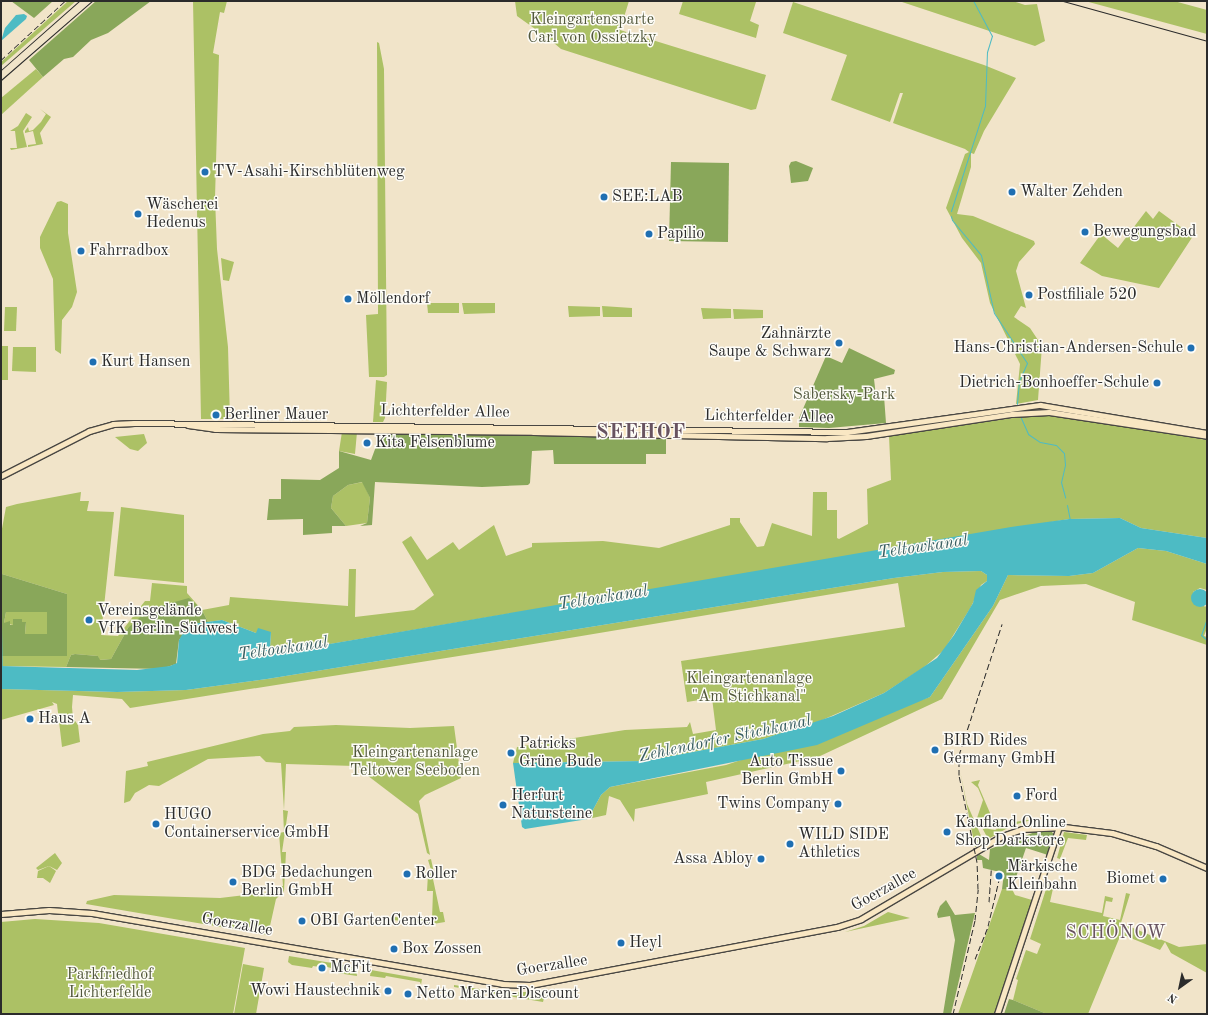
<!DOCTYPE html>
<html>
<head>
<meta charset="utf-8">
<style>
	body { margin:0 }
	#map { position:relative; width:1208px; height:1015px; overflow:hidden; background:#f1e4c9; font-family:"Old Standard TT",serif }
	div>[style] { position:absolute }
	.green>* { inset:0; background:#acc165 }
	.forest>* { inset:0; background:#89a75a }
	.water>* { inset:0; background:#4dbbc4 }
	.round { border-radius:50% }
	.stream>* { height:1px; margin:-0.5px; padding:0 0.5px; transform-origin:0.5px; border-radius:0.5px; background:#4dbbc4 }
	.roads { filter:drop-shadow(1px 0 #494743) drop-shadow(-1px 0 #494743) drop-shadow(0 1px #494743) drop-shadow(0 -1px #494743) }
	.secondary>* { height:5px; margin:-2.5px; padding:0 2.5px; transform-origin:2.5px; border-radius:2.5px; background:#f9e7c3 }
	.tram>* { height:1px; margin:-0.5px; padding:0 0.5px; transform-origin:0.5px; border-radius:0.5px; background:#2b2b2b }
	.rail>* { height:1px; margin-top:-0.5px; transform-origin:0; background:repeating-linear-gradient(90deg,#2b2b2b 0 6px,transparent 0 9px) }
	.dots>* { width:11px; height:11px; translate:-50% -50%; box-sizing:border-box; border:2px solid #fdfcf7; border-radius:50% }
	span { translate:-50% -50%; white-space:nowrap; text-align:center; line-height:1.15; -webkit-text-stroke:3px #fdfcf7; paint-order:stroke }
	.park-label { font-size:16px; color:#52583c }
	.poi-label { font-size:16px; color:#2b2b2b }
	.left { translate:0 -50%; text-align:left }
	.right { translate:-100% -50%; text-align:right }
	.street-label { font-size:16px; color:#2b2b2b }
	.water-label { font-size:17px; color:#375d61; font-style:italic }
	.quarter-label { font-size:18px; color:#685360; letter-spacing:1px }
	.district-label { font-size:20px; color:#685360; font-weight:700; letter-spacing:1px }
	.frame { position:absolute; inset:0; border:2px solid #2b2b2b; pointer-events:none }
	.north { position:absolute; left:1160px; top:967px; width:40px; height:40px; -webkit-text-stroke:3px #fdfcf7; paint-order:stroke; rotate:213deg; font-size:11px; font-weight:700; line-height:16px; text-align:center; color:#2b2b2b }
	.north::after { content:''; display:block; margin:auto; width:14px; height:18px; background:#2b2b2b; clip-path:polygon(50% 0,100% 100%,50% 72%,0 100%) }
</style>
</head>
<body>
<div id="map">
	<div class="green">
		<div style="clip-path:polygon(68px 1px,76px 1px,1px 66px,1px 62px)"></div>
		<div style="clip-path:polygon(193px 1px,227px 1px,224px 13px,220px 12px,213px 53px,219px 55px,215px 198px,217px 249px,228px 347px,230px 419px,201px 419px)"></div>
		<div style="clip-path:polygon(515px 1px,629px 1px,620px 30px,766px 75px,756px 109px,751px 110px,561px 49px,547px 37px,541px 38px,538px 31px,517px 16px)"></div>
		<div style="clip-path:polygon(683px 1px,756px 2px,750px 21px,759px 25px,756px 38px,679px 14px)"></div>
		<div style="clip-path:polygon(899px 1px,1013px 1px,1025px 5px,1037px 4px,1045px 41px,1035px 46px)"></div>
		<div style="clip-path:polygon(1085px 1px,1174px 1px,1207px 10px,1207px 34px)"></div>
		<div style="clip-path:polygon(793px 2px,984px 65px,1016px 78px,984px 131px,974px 154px,971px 153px,971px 167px,957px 214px,973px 216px,1034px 241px,1035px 244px,1019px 262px,1016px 271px,1026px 308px,1021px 306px,1014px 317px,1030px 328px,1042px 346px,1038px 400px,1016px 404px,1020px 364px,990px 303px,981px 263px,962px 238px,946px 208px,965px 154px,969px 152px,965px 149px,893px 123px,903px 93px,900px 93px,890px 122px,831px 100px,847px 55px,783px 33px)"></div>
		<div style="clip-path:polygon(377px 42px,379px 43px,384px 69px,387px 375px,384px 377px,369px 377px,366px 315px,378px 314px)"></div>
		<div style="clip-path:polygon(36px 69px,43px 77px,1px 115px,1px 98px)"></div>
		<div style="clip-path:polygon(40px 109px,51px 117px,40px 133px,43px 144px,28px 147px,28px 145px,36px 144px,33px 131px,25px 133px,25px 131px,28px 127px,29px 131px,33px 130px,41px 122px,46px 114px)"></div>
		<div style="clip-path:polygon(26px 113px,32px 117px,23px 131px,27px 147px,11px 150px,10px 148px,17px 148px,15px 131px,10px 131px,18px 126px)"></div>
		<div style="clip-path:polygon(61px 201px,68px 204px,68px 233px,77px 292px,72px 307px,62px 320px,61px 354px,55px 350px,53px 279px,40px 248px,40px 237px,57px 202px)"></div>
		<div style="clip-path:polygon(1146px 211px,1153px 219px,1159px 211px,1193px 236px,1159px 288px,1102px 276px,1080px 263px,1101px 234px,1118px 248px)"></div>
		<div style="clip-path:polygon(221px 258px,234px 262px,229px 281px,223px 280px)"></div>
		<div style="clip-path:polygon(427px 303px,459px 303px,459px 313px,428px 313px)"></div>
		<div style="clip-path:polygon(462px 303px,495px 303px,495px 313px,464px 314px)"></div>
		<div style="clip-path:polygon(568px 306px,600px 307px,600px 316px,569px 317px)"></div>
		<div style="clip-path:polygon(602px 306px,632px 308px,632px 317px,603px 317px)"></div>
		<div style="clip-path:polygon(5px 307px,17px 307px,16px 331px,4px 331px)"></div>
		<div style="clip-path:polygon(701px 308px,731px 309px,731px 318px,703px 319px)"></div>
		<div style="clip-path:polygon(733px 309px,763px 310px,763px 318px,734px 319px)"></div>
		<div style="clip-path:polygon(1px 346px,8px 346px,8px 380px,1px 380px)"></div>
		<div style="clip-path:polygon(13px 347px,36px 347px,36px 372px,12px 371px)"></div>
		<div style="clip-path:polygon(376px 380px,387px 382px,385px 418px,383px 422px,373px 422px)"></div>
		<div style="clip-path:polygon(1033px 415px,1063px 417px,1207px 440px,1207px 538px,1141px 528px,1120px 518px,1069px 519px,277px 653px,273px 653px,270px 649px,271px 632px,256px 633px,222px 620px,208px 622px,202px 610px,197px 608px,128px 628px,111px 659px,99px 660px,98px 656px,75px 654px,71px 655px,66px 667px,1px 666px,1px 656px,67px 656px,67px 594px,2px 574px,1px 534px,6px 507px,17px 504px,81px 492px,80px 501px,89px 501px,87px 511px,114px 512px,101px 635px,118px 636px,145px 601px,150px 601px,152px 583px,187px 586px,187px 593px,202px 610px,229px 605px,230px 597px,348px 606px,349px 569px,356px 569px,355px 617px,414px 610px,434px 595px,402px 542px,411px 536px,427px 560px,453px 542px,459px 550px,494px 525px,506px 556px,532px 547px,532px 543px,603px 541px,659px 548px,730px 525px,730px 518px,740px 518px,740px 522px,757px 547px,764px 546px,772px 523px,812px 536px,813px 492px,827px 492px,827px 510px,837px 510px,837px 538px,839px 539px,868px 524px,867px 489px,891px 480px,889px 436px)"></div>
		<div style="clip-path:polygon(342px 432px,357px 432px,355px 454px,339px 451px)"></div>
		<div style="clip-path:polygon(144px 434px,147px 443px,138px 451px,130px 449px,115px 437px)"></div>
		<div style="clip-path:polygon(363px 482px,370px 498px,367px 523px,346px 526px,331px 508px,333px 496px,348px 485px)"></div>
		<div style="clip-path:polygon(121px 507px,184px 515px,184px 583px,114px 576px)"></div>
		<div style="clip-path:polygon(1138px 548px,1166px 551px,1207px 564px,1207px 590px,1200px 588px,1193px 592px,1205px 607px,1207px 605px,1207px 628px,1204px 636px,1207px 637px,1207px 645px,1132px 620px,1135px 602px,1086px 584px,1041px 586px,1000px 600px,942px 699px,818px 757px,706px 782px,708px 794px,635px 809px,634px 822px,620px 800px,609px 796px,606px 815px,588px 819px,601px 795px,610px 787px,726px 765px,930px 697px,993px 606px,1008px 575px,1069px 576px,1093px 573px)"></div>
		<div style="clip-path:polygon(981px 571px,987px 575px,987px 581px,981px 585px,971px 607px,944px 650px,923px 668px,884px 693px,820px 721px,763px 739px,644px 761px,513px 763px,517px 747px,625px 730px,687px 727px,690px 722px,693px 734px,716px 730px,712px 698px,687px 702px,681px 661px,905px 627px,898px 583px,503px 649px,130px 708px,122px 699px,73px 695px,72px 707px,73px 718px,78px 725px,80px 742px,62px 747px,57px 704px,52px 702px,54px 705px,1px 720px,1px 689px,117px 692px,186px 690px,267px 679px,894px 578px,943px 572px)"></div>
		<div style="clip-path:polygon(6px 612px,47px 612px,47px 634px,25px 634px,26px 623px,13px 625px,4px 623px)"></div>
		<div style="clip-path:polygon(336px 725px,410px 728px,454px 726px,461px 778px,425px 795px,419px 801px,430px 855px,427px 853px,418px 814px,355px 766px,286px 764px,284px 810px,281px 763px,266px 762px,260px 756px,208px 759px,159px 786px,149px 785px,135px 793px,130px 801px,124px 803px,126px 771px,148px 766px,147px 762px,263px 734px,290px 731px,294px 727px)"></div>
		<div style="clip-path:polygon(960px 771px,967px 804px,982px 838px,981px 843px,975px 847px)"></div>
		<div style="clip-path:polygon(980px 780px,978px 785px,990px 813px,985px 825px,989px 829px,995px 830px,1008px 823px,1035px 819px,1013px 825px,990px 838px,987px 837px,977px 818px,983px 800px,978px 788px,971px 782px)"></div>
		<div style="clip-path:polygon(283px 810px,288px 811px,282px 852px,286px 852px,284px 891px,276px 899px,268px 935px,86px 904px,87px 901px,114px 895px,220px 898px,280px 891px,278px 886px,283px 886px,279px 833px,284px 832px)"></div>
		<div style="clip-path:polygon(1064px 832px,1087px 835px,1086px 840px,1068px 838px,1060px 859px,1057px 858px)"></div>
		<div style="clip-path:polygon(55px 853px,62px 863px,57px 870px,49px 866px,38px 870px,36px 868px)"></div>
		<div style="clip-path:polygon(431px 859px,435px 878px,433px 879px,440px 912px,443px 912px,445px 922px,433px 924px,393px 920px,393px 917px,432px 919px,433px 891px,427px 891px,428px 874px,432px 873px,428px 860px)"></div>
		<div style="clip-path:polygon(49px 866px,56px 871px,50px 883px,43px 878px,37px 878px,38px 871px)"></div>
		<div style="clip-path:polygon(1048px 883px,1054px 884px,1050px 902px,1102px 913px,1105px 896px,1113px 898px,1112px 902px,1106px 901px,1103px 916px,1120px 920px,1126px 893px,1130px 894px,1121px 923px,1179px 947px,1207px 944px,1207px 973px,1171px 953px,1165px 942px,1160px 950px,1121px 934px,1088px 1014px,1047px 1014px,1013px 1000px,1018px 980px,1016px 979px,1026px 950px,1037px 954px,1041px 944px,1030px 939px)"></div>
		<div style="clip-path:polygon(1002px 889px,1012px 889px,1015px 895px,1032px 900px,994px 1014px,958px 1014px)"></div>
		<div style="clip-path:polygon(888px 912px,910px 918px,845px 932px,864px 926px)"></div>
		<div style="clip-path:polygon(35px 919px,99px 923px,245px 948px,233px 1014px,1px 1014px,1px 922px)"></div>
		<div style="clip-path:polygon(289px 956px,332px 963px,331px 968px,320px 965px,320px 967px,313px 966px,312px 968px,292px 965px,288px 962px)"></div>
		<div style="clip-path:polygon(333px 963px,356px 968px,357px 976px,331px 972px)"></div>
		<div style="clip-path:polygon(243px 964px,264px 968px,256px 1014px,234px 1014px)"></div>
		<div style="clip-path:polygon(371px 970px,422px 979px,421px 985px,420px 982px,386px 976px,385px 978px,370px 976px)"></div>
		<div style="clip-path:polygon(454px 985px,499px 992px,542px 992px,545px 994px,543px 1002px,454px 987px)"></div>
	</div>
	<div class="forest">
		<div style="clip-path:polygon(11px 1px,53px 1px,34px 18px)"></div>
		<div style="clip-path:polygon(96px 1px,151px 1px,108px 33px,91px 40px,73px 57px,64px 59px,43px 77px,29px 60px)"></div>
		<div style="clip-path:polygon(796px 161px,813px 168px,808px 181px,791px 183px,789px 166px,791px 162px)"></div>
		<div style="clip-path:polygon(671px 162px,729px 163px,728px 242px,669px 241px)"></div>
		<div style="clip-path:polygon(849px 348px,895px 370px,894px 374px,874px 379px,876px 396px,884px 396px,886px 423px,829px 428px,799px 427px,799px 418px,826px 356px,842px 363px)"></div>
		<div style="clip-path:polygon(381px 433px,666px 437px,666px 454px,646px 454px,646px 464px,554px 464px,553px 450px,532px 451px,530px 483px,528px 485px,482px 487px,375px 482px,372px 525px,360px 526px,367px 523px,370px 498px,362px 482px,348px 485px,333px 496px,331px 508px,346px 526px,332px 526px,332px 533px,303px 535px,303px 519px,267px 520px,269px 499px,281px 499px,281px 479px,320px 480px,339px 468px,339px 451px,371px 460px)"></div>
		<div style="clip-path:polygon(evenodd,2px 574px,67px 594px,67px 656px,1px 656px,2px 574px,6px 612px,47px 612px,47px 634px,25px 634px,26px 622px,22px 622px,22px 619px,13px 619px,13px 625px,10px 625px,10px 621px,4px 623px,6px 612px)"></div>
		<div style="clip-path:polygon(189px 598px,202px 610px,208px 622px,192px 624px,179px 640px,176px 664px,161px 669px,66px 667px,71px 655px,75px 654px,98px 656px,100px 660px,111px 659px,128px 628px,149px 609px)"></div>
		<div style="clip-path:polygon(1035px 832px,1052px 832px,1054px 835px,1048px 855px,1026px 848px,1012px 889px,1002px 889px,1004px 873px,983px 868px,982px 860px,977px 860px,977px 855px,979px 854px,989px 860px,990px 849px)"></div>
		<div style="clip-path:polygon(946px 900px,955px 915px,975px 913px,951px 1014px,943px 1014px,955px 940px,950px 916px,938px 918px,937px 914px,940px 906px)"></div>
		<div style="clip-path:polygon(1009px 999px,1013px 1000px,1047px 1014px,1004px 1014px)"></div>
	</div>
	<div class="water">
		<div style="clip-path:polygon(24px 14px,27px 16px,26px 19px,1px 41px,5px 28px,16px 15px)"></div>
		<div style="clip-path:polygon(1120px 518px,1141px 528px,1207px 538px,1207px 564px,1166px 551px,1138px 548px,1093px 573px,1069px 576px,1008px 575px,993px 606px,930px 697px,817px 745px,610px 787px,601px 795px,588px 819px,525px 829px,522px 827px,513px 763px,644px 761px,763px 739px,833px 716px,884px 693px,937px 658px,954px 635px,973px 603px,976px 590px,987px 581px,987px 575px,981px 571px,943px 572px,894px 578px,267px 679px,186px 690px,117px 692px,1px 689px,1px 666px,137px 670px,170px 666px,177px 663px,179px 640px,186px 628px,192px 624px,222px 620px,256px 633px,258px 628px,271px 632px,270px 649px,273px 653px,277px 653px,1011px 527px,1069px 519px)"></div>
		<div class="round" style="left:1191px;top:589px;width:18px;height:18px"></div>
	</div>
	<div class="stream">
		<div style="left:951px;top:211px;width:110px;rotate:-72.1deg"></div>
		<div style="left:985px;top:106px;width:54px;rotate:-87.9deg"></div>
		<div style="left:987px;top:52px;width:17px;rotate:-73deg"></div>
		<div style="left:992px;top:36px;width:40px;rotate:-118deg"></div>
		<div style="left:951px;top:216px;width:4px;rotate:76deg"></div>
		<div style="left:952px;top:220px;width:45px;rotate:50.4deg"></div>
		<div style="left:981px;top:255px;width:59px;rotate:77.4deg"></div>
		<div style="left:994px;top:313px;width:60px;rotate:56.6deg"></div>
		<div style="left:1027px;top:363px;width:20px;rotate:114deg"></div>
		<div style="left:1019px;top:381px;width:23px;rotate:95deg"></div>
		<div style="left:1021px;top:418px;width:17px;rotate:66deg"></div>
		<div style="left:1028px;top:434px;width:14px;rotate:34deg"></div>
		<div style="left:1040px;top:442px;width:16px;rotate:11deg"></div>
		<div style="left:1056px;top:445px;width:11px;rotate:45deg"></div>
		<div style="left:1064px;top:453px;width:12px;rotate:85deg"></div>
		<div style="left:1065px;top:465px;width:17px;rotate:103deg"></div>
		<div style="left:1061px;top:482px;width:16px;rotate:75deg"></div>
		<div style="left:1067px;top:505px;width:15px;rotate:79deg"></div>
		<div style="left:1207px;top:618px;width:18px;rotate:109deg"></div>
		<div style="left:1201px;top:635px;width:8px;rotate:40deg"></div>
		<div style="left:1px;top:627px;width:39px;rotate:89deg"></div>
	</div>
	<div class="roads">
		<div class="secondary">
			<div style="left:188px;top:425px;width:27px;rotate:8deg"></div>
			<div style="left:215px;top:429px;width:318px;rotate:0.5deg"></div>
			<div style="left:533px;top:432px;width:294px;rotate:1.2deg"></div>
			<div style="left:827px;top:438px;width:39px;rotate:-3deg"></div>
			<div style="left:866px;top:436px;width:148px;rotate:-8.6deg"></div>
			<div style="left:1012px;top:414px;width:37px;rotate:-3deg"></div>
			<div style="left:1049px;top:412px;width:160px;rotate:8.6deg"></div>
			<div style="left:1px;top:476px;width:99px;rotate:-27.1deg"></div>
			<div style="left:89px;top:431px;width:25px;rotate:-16deg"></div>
			<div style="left:113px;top:424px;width:21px;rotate:-3deg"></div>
			<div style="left:134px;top:423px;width:713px;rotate:0.72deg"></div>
			<div style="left:847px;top:432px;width:195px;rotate:-8deg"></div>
			<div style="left:1040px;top:405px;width:169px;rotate:9.5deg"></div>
			<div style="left:1px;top:914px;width:48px;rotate:-4.8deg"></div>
			<div style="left:49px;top:910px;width:43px;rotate:4deg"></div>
			<div style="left:92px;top:913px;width:416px;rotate:9.8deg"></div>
			<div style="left:502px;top:984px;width:28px;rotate:2deg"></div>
			<div style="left:530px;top:985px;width:312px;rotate:-10.7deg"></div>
			<div style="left:837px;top:927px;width:25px;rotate:-18deg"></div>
			<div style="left:861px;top:919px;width:164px;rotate:-30.5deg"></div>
			<div style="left:1002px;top:836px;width:21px;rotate:-19deg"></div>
			<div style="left:1022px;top:829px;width:42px;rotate:-2.7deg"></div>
			<div style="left:1064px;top:827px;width:48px;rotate:7.1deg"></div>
			<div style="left:1112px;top:833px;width:46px;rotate:16.5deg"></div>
			<div style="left:1156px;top:846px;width:56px;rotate:23.3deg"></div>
			<div style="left:997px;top:1014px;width:197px;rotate:-71.7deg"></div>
		</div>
	</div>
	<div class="tram">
		<div style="left:1063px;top:1px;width:149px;rotate:15.5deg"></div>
		<div style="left:1px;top:70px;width:104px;rotate:-41.5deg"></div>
		<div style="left:1px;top:80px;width:121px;rotate:-41deg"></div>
	</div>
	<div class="rail">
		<div style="left:1px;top:60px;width:87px;rotate:-42.7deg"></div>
		<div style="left:989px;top:902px;width:32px;rotate:-86deg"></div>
		<div style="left:975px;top:959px;width:35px;rotate:-68deg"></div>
		<div style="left:988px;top:926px;width:47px;rotate:-76.6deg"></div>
		<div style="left:953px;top:1014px;width:97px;rotate:-76.8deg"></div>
		<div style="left:975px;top:920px;width:31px;rotate:-84deg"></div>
		<div style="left:978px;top:889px;width:27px;rotate:-92deg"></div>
		<div style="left:977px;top:862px;width:89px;rotate:-101.7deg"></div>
		<div style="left:959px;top:775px;width:20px;rotate:-90deg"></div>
		<div style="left:959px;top:755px;width:138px;rotate:-71.8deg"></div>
	</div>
	<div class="dots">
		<div style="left:205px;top:172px;background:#1f6fb2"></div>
		<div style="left:1012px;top:192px;background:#1f6fb2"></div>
		<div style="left:604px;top:197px;background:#1f6fb2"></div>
		<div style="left:138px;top:214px;background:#1f6fb2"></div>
		<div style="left:1085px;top:232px;background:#1f6fb2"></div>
		<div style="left:649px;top:234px;background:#1f6fb2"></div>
		<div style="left:81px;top:251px;background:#1f6fb2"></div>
		<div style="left:1029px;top:295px;background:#1f6fb2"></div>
		<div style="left:348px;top:299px;background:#1f6fb2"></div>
		<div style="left:839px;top:343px;background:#1f6fb2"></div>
		<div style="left:1191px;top:348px;background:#1f6fb2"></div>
		<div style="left:93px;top:362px;background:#1f6fb2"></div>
		<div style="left:1157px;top:383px;background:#1f6fb2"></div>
		<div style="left:216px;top:415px;background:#1f6fb2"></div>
		<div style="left:367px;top:443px;background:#1f6fb2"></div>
		<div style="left:89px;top:620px;background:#1f6fb2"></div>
		<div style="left:30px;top:719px;background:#1f6fb2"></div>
		<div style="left:935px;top:750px;background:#1f6fb2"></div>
		<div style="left:511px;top:753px;background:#1f6fb2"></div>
		<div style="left:841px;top:771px;background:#1f6fb2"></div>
		<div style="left:1017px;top:796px;background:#1f6fb2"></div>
		<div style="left:838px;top:804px;background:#1f6fb2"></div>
		<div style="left:503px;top:805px;background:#1f6fb2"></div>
		<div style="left:156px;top:824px;background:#1f6fb2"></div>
		<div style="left:947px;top:832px;background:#1f6fb2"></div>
		<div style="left:790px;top:844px;background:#1f6fb2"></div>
		<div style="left:761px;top:859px;background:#1f6fb2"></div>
		<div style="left:407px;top:874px;background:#1f6fb2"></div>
		<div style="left:999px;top:876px;background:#1f6fb2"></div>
		<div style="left:1163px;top:879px;background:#1f6fb2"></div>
		<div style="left:233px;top:882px;background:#1f6fb2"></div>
		<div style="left:302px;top:921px;background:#1f6fb2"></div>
		<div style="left:621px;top:943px;background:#1f6fb2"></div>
		<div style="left:394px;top:949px;background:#1f6fb2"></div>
		<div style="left:322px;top:968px;background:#1f6fb2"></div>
		<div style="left:388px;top:991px;background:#1f6fb2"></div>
		<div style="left:408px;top:994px;background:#1f6fb2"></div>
	</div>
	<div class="park-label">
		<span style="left:592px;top:29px">Kleingartensparte<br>Carl von Ossietzky</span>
		<span style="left:844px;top:395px">Sabersky-Park</span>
		<span style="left:749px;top:688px">Kleingartenanlage<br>"Am Stichkanal"</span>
		<span style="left:415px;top:762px">Kleingartenanlage<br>Teltower Seeboden</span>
		<span style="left:110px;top:984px">Parkfriedhof<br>Lichterfelde</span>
	</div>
	<div class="poi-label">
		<span class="left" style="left:213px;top:172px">TV-Asahi-Kirschblütenweg</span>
		<span class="left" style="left:1020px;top:192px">Walter Zehden</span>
		<span class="left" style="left:612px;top:197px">SEE:LAB</span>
		<span class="left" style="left:146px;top:214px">Wäscherei<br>Hedenus</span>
		<span class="left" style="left:1093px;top:232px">Bewegungsbad</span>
		<span class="left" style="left:657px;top:234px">Papilio</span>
		<span class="left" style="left:89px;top:251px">Fahrradbox</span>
		<span class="left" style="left:1037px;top:295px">Postfiliale 520</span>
		<span class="left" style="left:356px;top:299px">Möllendorf</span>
		<span class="right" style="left:831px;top:343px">Zahnärzte<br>Saupe &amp; Schwarz</span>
		<span class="right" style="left:1183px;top:348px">Hans-Christian-Andersen-Schule</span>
		<span class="left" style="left:101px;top:362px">Kurt Hansen</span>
		<span class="right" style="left:1149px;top:383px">Dietrich-Bonhoeffer-Schule</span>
		<span class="left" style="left:224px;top:415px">Berliner Mauer</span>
		<span class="left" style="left:375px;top:443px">Kita Felsenblume</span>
		<span class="left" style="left:97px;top:620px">Vereinsgelände<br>VfK Berlin-Südwest</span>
		<span class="left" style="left:38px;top:719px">Haus A</span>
		<span class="left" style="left:943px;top:750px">BIRD Rides<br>Germany GmbH</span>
		<span class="left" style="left:519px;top:753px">Patricks<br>Grüne Bude</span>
		<span class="right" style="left:833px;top:771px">Auto Tissue<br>Berlin GmbH</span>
		<span class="left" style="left:511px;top:805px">Herfurt<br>Natursteine</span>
		<span class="left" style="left:1025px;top:796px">Ford</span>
		<span class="right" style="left:830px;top:804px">Twins Company</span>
		<span class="left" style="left:164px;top:824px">HUGO<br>Containerservice GmbH</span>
		<span class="left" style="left:955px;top:832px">Kaufland Online<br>Shop Darkstore</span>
		<span class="left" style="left:798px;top:844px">WILD SIDE<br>Athletics</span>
		<span class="right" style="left:753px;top:859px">Assa Abloy</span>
		<span class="left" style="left:1007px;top:876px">Märkische<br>Kleinbahn</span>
		<span class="left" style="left:241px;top:882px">BDG Bedachungen<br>Berlin GmbH</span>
		<span class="left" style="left:415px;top:874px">Roller</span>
		<span class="right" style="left:1155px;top:879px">Biomet</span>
		<span class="left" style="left:310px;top:921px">OBI GartenCenter</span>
		<span class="left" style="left:629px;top:943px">Heyl</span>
		<span class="left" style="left:402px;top:949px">Box Zossen</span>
		<span class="left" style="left:330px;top:968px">McFit</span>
		<span class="right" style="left:380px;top:991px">Wowi Haustechnik</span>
		<span class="left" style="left:416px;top:994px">Netto Marken-Discount</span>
	</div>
	<div class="street-label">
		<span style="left:445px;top:412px;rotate:1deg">Lichterfelder Allee</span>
		<span style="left:769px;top:417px;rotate:1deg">Lichterfelder Allee</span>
		<span style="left:884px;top:890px;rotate:-29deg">Goerzallee</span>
		<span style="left:237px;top:925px;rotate:10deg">Goerzallee</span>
		<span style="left:552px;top:966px;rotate:-9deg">Goerzallee</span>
	</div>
	<div class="water-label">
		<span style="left:923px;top:547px;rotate:-8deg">Teltowkanal</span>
		<span style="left:603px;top:598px;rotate:-9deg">Teltowkanal</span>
		<span style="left:283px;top:649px;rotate:-8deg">Teltowkanal</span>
		<span style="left:725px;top:739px;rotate:-12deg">Zehlendorfer Stichkanal</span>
	</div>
	<div class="quarter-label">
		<span style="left:1116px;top:933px">SCHÖNOW</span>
	</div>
	<div class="district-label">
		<span style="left:641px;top:433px">SEEHOF</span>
	</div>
	<div class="frame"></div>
	<div class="north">N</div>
</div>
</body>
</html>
